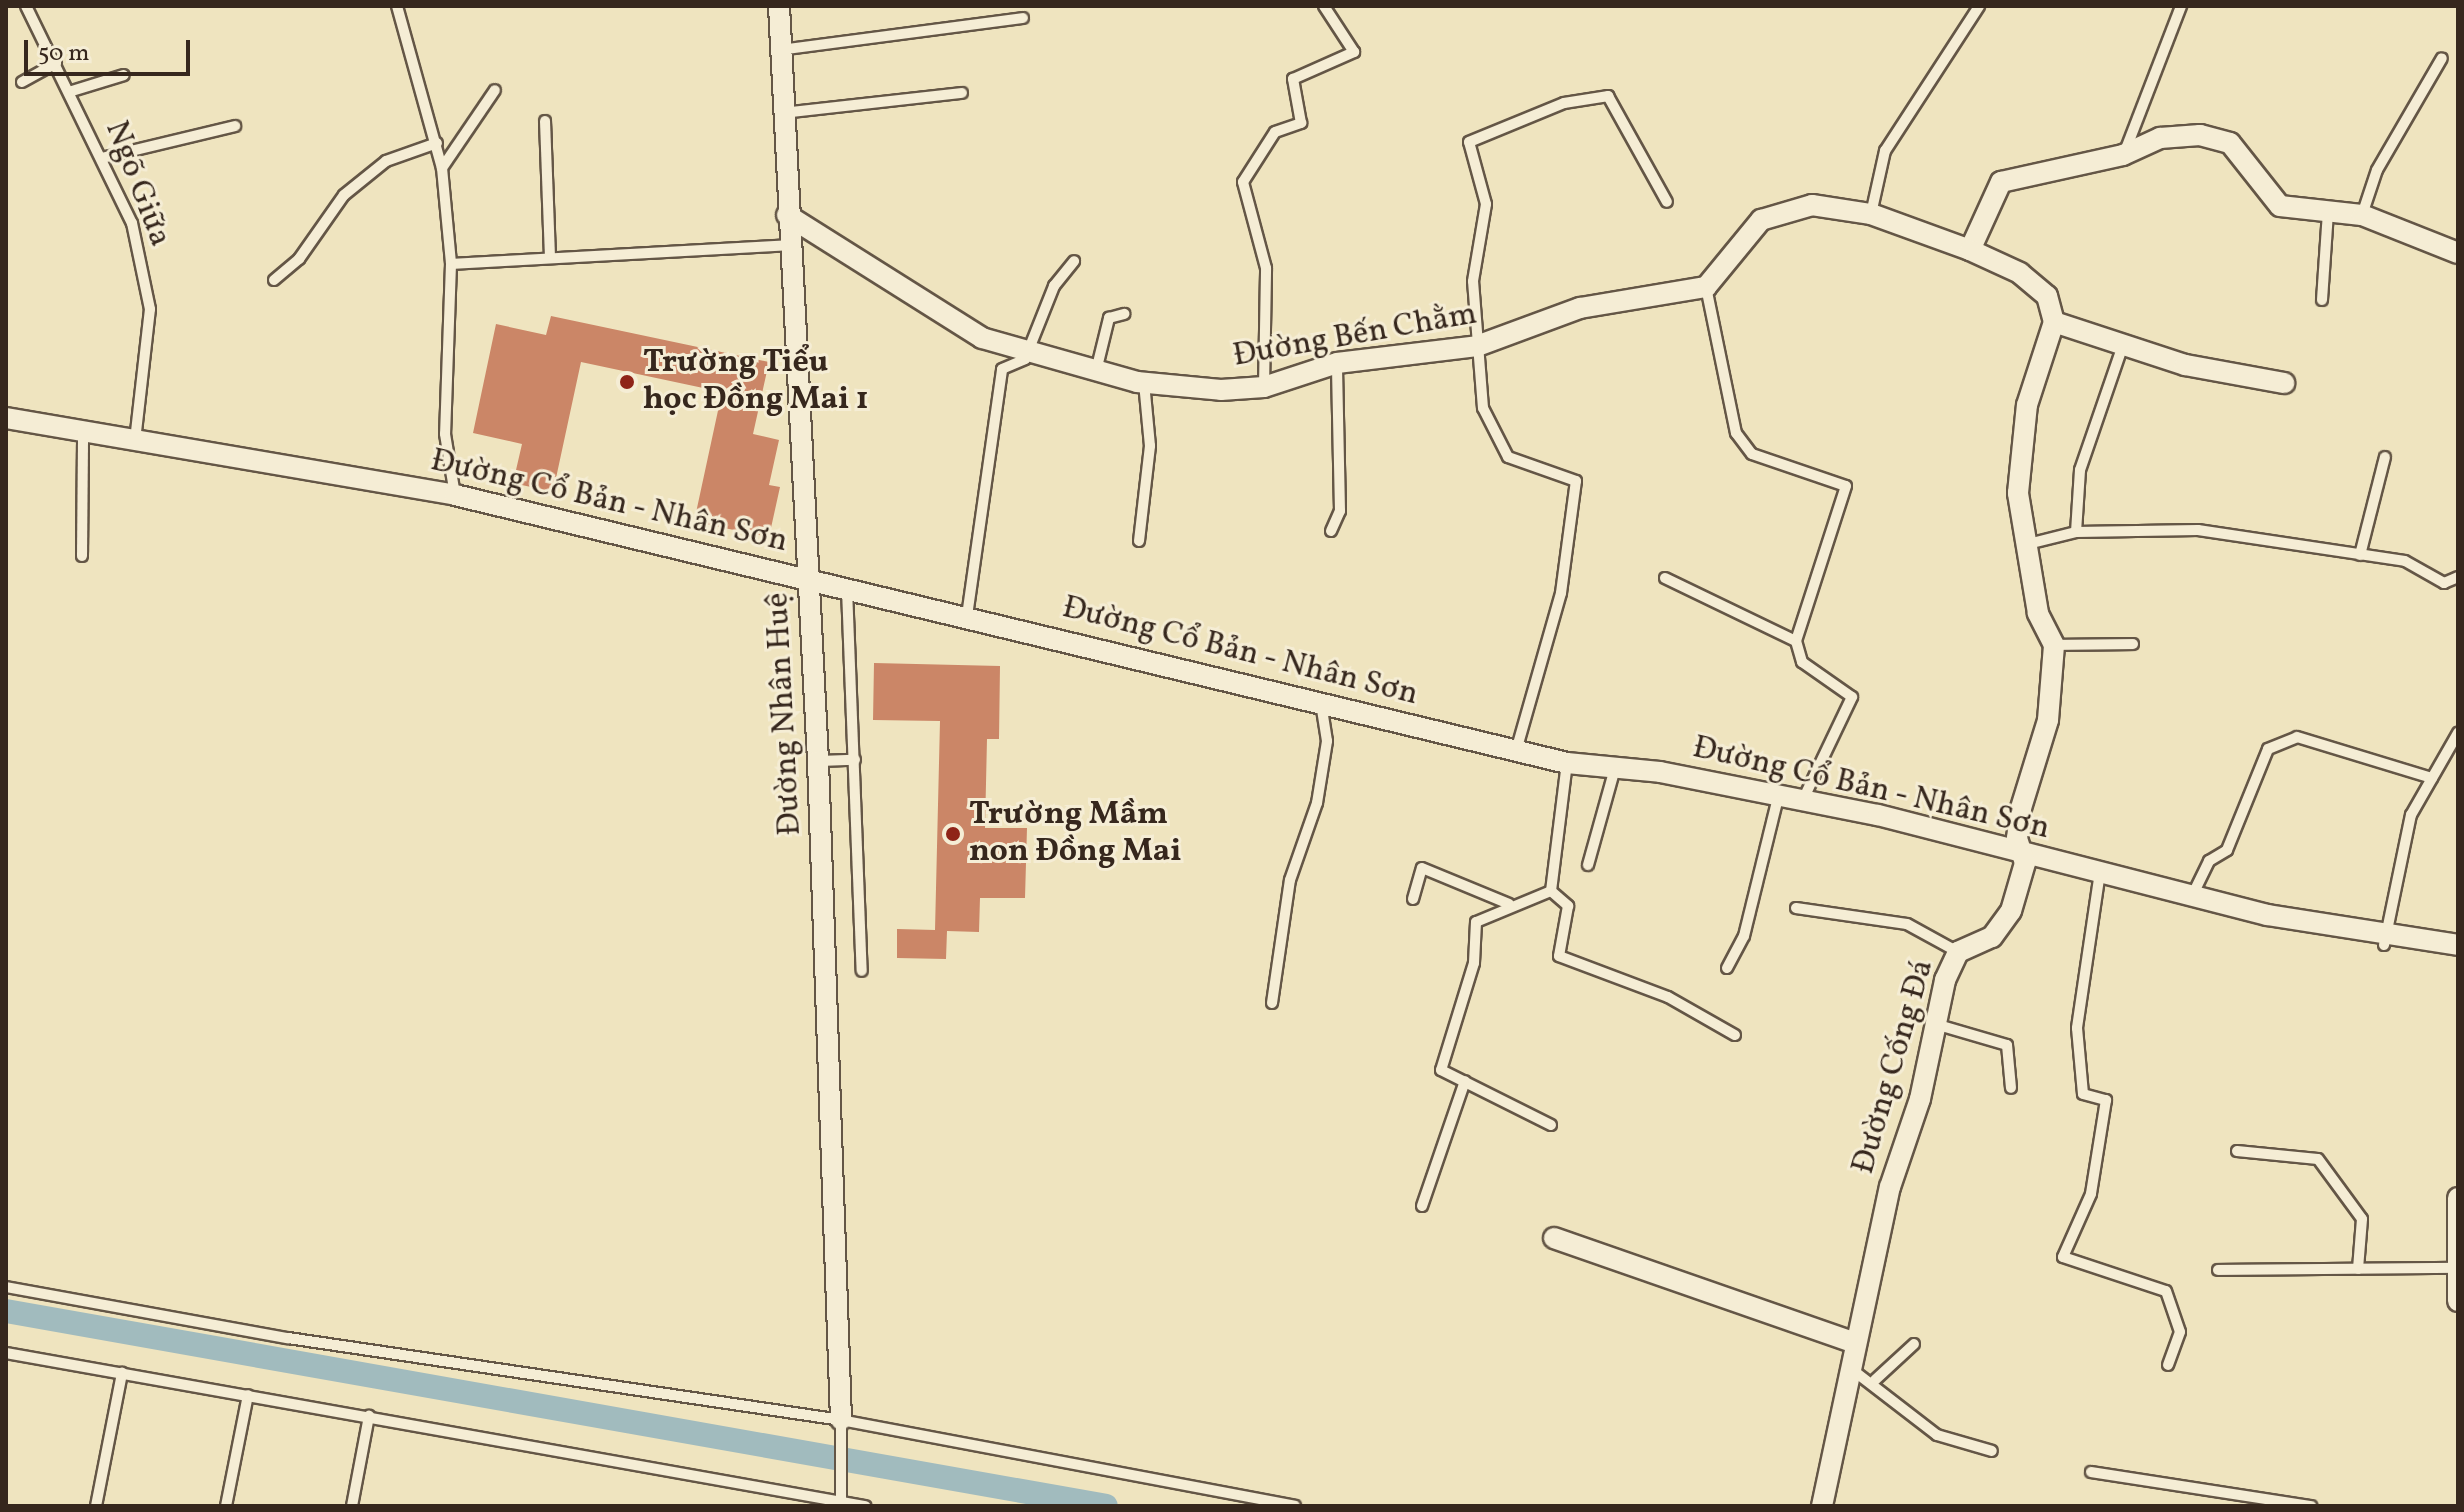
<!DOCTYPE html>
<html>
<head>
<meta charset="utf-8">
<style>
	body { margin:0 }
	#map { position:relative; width:2464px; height:1512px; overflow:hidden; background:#efe4bf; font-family:Vollkorn,serif }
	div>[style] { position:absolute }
	.canal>* { height:24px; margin:-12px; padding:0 12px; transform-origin:12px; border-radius:12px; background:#a1bbbe }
	.building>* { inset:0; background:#cb8667 }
	.roads { filter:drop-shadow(2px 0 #645646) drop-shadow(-2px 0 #645646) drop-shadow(0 2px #645646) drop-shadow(0 -2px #645646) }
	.service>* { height:10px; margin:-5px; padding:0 5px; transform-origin:5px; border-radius:5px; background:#f5edd5 }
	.minor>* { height:20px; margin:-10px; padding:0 10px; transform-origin:10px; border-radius:10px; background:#f5edd5 }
	.dots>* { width:22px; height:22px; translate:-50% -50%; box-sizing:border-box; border:4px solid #f5edd5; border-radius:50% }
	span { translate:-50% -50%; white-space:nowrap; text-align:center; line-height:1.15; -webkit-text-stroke:6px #f5edd5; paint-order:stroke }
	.street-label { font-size:32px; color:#36271d }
	.poi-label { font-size:32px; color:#36271d; font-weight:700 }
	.left { translate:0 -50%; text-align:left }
	.frame { position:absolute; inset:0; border:8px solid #36271d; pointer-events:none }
	.scale { position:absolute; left:24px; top:40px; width:166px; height:36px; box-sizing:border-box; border:4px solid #36271d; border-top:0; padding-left:10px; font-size:24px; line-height:28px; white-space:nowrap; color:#36271d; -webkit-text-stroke:6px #f5edd5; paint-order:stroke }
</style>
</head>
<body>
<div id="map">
	<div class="canal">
		<div style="left:6px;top:1311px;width:1117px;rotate:10.05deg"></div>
	</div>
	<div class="building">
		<div style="clip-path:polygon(551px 316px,769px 362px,753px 434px,779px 440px,769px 485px,780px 487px,769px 537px,694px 522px,722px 392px,581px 362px,553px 492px,513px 483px,522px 444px,473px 433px,496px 324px,546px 335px)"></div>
		<div style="clip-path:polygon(874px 663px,1000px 666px,999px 739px,987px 739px,985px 828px,1027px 828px,1025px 898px,980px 898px,979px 932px,947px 931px,946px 959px,897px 958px,897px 929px,935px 930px,940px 721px,873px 720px)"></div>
	</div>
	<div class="roads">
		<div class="service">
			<div style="left:26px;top:6px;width:242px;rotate:64deg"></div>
			<div style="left:132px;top:223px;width:88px;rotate:78.2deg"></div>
			<div style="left:150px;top:309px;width:132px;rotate:96.5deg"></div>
			<div style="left:397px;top:6px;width:168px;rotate:74.5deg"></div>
			<div style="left:442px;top:168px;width:96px;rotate:84.6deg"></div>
			<div style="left:451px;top:264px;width:170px;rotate:92deg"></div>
			<div style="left:445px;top:434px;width:62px;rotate:80.7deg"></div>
			<div style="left:780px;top:50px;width:245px;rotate:-7.5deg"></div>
			<div style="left:22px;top:82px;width:39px;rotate:-29deg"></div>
			<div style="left:72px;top:91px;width:54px;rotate:-17.1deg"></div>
			<div style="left:783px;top:113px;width:180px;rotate:-6.4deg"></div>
			<div style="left:545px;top:121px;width:135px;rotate:87.9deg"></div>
			<div style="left:2124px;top:154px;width:159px;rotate:-68.9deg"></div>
			<div style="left:102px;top:158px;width:137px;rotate:-13.5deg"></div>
			<div style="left:442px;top:168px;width:94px;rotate:-55.8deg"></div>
			<div style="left:1871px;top:214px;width:65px;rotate:-77.5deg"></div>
			<div style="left:1885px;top:151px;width:173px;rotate:-57deg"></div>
			<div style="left:2362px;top:215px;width:47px;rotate:-71.6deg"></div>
			<div style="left:2377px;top:170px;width:129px;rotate:-59.9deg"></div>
			<div style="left:451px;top:264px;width:337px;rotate:-3.2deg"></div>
			<div style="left:274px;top:280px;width:33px;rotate:-40deg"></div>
			<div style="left:299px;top:259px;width:78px;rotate:-54.9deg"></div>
			<div style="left:344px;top:195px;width:54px;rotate:-39deg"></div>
			<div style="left:386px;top:161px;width:54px;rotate:-19.4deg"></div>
			<div style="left:1706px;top:287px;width:149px;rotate:78.4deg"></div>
			<div style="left:1736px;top:433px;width:26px;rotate:53deg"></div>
			<div style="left:1752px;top:454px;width:99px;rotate:18.8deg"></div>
			<div style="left:1846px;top:486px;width:163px;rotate:107.9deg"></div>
			<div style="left:2322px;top:300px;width:87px;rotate:-86.1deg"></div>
			<div style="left:1096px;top:371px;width:55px;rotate:-76.2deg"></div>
			<div style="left:1109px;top:318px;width:16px;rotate:-15deg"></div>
			<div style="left:1264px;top:387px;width:119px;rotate:-89deg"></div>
			<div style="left:1266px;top:268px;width:89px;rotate:-105deg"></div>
			<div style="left:1243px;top:182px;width:59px;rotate:-57.4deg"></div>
			<div style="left:1275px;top:132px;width:28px;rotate:-19deg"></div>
			<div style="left:1301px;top:123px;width:45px;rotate:-100.3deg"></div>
			<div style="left:1293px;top:79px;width:67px;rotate:-23.9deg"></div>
			<div style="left:1354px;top:52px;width:55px;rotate:-123.1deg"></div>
			<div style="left:1331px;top:531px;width:22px;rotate:-66deg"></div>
			<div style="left:1340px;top:511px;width:148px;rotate:-91.2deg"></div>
			<div style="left:2076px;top:532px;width:62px;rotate:-86.3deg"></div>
			<div style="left:2080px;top:470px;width:135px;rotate:-71deg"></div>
			<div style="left:1139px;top:541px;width:96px;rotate:-83.4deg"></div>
			<div style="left:1150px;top:446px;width:63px;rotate:-95.4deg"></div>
			<div style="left:2028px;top:544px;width:49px;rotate:-14deg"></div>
			<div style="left:2076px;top:532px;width:122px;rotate:-0.9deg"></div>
			<div style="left:2198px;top:530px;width:209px;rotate:8.5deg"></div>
			<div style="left:2405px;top:561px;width:45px;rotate:29.4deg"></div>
			<div style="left:2444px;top:583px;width:15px;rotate:-23deg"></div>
			<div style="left:2360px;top:555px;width:101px;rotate:-75.7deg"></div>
			<div style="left:82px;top:556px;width:124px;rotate:-89.5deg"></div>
			<div style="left:1665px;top:578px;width:145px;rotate:25.7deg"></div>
			<div style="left:1796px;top:641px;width:22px;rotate:74deg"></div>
			<div style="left:1802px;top:662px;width:61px;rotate:35deg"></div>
			<div style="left:1852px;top:697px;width:116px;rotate:115.5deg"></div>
			<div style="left:847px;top:589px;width:382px;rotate:87.8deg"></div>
			<div style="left:967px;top:616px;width:249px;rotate:-81.9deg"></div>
			<div style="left:1002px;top:369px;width:25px;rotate:-23deg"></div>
			<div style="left:1025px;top:359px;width:79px;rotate:-68.3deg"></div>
			<div style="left:1054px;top:286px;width:32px;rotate:-51deg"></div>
			<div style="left:2054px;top:645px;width:79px;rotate:-0.7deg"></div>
			<div style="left:1516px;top:751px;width:164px;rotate:-74.1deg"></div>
			<div style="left:1561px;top:593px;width:113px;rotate:-82.4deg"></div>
			<div style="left:1576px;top:481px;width:72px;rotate:-160.6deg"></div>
			<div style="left:1508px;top:457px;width:55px;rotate:-117deg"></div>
			<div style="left:1483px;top:408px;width:127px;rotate:-94.5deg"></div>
			<div style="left:1473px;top:281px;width:78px;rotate:-80.4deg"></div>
			<div style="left:1486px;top:204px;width:64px;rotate:-105.3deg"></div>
			<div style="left:1469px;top:142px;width:103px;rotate:-22.3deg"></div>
			<div style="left:1564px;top:103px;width:45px;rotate:-9deg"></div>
			<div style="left:1608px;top:96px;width:121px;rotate:60.9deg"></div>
			<div style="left:818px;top:761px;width:37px;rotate:-2deg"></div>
			<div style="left:1588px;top:865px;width:101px;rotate:-74.4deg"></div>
			<div style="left:2100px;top:872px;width:158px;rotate:98.4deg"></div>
			<div style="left:2077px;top:1028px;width:66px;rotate:84.8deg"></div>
			<div style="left:2083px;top:1094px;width:24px;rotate:15deg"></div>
			<div style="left:2106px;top:1100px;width:95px;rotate:99.1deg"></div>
			<div style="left:2091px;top:1194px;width:69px;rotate:114deg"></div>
			<div style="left:2063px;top:1257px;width:108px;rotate:18.3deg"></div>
			<div style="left:2166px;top:1291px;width:43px;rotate:71.1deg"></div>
			<div style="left:2180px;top:1332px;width:35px;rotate:110deg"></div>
			<div style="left:1551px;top:891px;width:81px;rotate:157.5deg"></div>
			<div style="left:1476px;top:922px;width:41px;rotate:92.8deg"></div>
			<div style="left:1474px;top:963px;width:112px;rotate:107.1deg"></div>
			<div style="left:1441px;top:1070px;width:123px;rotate:26.6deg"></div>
			<div style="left:1551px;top:891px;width:23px;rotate:41deg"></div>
			<div style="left:1568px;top:906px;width:51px;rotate:100.2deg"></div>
			<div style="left:1559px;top:956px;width:116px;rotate:20.6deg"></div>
			<div style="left:1668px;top:997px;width:77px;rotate:29.6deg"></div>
			<div style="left:1551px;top:891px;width:129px;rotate:-82.9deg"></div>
			<div style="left:2193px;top:894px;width:37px;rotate:-64deg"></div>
			<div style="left:2209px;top:861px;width:21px;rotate:-31deg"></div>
			<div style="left:2227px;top:850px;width:109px;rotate:-67.9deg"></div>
			<div style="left:2268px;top:749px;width:31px;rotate:-22deg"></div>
			<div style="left:2297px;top:737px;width:141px;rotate:16.9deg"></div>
			<div style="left:1413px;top:899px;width:32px;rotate:-74deg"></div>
			<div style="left:1422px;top:868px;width:94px;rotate:22.5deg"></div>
			<div style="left:1796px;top:908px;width:112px;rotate:8.2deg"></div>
			<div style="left:1907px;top:924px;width:58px;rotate:28.8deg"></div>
			<div style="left:2384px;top:945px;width:133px;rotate:-78.3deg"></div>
			<div style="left:2411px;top:815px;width:95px;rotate:-60.2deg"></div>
			<div style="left:1727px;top:968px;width:36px;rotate:-62deg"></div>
			<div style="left:1744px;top:936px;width:142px;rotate:-76.2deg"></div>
			<div style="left:1272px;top:1003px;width:124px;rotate:-81.7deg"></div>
			<div style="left:1290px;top:880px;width:82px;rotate:-70.7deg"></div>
			<div style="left:1317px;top:803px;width:63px;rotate:-80.8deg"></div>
			<div style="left:1327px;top:741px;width:33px;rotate:-99deg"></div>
			<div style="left:1935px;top:1024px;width:75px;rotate:16.3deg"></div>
			<div style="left:2007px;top:1045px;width:43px;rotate:84.7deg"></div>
			<div style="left:2237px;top:1151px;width:81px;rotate:5.6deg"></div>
			<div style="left:2318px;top:1159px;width:74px;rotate:53.7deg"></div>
			<div style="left:2362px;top:1219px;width:50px;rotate:94.6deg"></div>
			<div style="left:1422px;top:1206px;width:132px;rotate:-71deg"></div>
			<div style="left:2218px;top:1270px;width:239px;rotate:-0.5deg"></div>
			<div style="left:6px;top:1287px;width:287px;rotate:10.3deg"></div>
			<div style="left:288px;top:1338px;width:559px;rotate:8.43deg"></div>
			<div style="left:841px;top:1420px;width:462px;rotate:10.7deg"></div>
			<div style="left:6px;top:1353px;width:873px;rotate:10.1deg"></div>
			<div style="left:1850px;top:1368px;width:110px;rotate:37.6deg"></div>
			<div style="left:1937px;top:1435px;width:57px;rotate:16.2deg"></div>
			<div style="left:1875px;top:1380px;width:53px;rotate:-42.7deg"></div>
			<div style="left:841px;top:1420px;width:86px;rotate:90deg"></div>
			<div style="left:2091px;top:1472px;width:223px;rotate:8.8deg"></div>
			<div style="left:96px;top:1506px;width:136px;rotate:-78.9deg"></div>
			<div style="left:226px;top:1506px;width:113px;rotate:-78.8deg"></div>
			<div style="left:352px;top:1506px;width:92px;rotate:-79.3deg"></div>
		</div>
		<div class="minor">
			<div style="left:779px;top:6px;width:756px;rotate:87.04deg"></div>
			<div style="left:818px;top:761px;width:659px;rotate:88deg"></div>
			<div style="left:787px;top:215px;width:231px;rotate:32.2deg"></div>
			<div style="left:982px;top:338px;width:161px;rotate:15.8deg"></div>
			<div style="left:1137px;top:382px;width:84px;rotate:5.4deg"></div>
			<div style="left:1221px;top:390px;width:43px;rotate:-4deg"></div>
			<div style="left:1264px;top:387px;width:77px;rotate:-18.2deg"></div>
			<div style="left:1337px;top:363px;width:141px;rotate:-6.9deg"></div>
			<div style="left:1477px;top:346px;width:110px;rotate:-20.3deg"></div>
			<div style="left:1580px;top:308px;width:128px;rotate:-9.5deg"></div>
			<div style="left:1706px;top:287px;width:87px;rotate:-50.6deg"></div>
			<div style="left:1761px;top:220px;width:53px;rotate:-16.4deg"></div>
			<div style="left:1812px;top:205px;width:60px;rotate:8.7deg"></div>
			<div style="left:1871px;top:214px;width:105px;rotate:20deg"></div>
			<div style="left:1970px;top:250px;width:75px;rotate:-65.5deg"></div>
			<div style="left:2001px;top:182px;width:125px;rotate:-12.5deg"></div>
			<div style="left:2123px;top:155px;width:41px;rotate:-24.7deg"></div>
			<div style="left:2160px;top:138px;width:40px;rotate:-4.3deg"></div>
			<div style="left:2200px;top:135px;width:31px;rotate:15deg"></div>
			<div style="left:2230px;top:143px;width:80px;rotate:51.6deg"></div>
			<div style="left:2280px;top:206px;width:82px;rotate:6.3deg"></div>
			<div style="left:2362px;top:215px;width:103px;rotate:21.6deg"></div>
			<div style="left:2054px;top:322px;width:138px;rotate:18.2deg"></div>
			<div style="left:2185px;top:365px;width:101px;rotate:10.3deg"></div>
			<div style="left:6px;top:418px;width:456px;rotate:9.7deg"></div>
			<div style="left:455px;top:495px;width:1144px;rotate:13.55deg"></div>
			<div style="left:1567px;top:763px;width:93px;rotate:5.5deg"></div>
			<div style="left:1660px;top:772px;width:222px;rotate:11.2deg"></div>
			<div style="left:1878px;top:815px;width:402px;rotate:14.4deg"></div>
			<div style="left:2267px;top:915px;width:193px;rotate:8.9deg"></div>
			<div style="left:2458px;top:1198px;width:103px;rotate:90deg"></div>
			<div style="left:1554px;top:1238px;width:319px;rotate:19.2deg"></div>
			<div style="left:1822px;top:1506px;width:326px;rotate:-78deg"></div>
			<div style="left:1890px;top:1187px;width:93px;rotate:-71.2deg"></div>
			<div style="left:1920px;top:1099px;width:122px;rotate:-78.1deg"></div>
			<div style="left:1945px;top:980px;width:31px;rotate:-65deg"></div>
			<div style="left:1958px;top:952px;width:37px;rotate:-24deg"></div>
			<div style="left:1992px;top:937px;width:32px;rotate:-54deg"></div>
			<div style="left:2011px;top:911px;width:50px;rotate:-73.7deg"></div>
			<div style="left:2025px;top:863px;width:26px;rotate:-108deg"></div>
			<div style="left:2017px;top:838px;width:30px;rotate:-82deg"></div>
			<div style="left:2021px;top:808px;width:92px;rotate:-72.9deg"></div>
			<div style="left:2048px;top:720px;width:75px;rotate:-85.4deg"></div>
			<div style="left:2054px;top:645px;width:36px;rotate:-117deg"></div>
			<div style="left:2038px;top:613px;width:122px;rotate:-99.5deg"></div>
			<div style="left:2018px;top:493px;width:88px;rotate:-84.2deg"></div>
			<div style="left:2027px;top:405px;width:87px;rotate:-72deg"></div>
			<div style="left:2054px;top:322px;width:27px;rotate:-105deg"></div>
			<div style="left:2047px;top:296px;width:35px;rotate:-140deg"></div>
			<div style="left:2020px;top:273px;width:55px;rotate:-155.3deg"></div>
		</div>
	</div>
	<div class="dots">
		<div style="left:627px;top:382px;background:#8f2418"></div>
		<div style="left:953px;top:834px;background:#8f2418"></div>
	</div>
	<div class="street-label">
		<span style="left:137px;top:184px;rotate:69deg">Ngõ Giữa</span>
		<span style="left:1355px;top:336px;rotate:-10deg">Đường Bến Chằm</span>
		<span style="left:609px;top:502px;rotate:13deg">Đường Cổ Bản - Nhân Sơn</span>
		<span style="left:1240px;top:652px;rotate:14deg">Đường Cổ Bản - Nhân Sơn</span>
		<span style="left:785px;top:714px;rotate:-93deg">Đường Nhân Huệ</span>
		<span style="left:1871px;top:789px;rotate:13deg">Đường Cổ Bản - Nhân Sơn</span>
		<span style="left:1894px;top:1067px;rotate:-74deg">Đường Cống Đá</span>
	</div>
	<div class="poi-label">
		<span class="left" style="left:643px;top:382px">Trường Tiểu<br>học Đồng Mai 1</span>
		<span class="left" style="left:969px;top:834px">Trường Mầm<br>non Đồng Mai</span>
	</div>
	<div class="frame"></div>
	<div class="scale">50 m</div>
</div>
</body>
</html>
